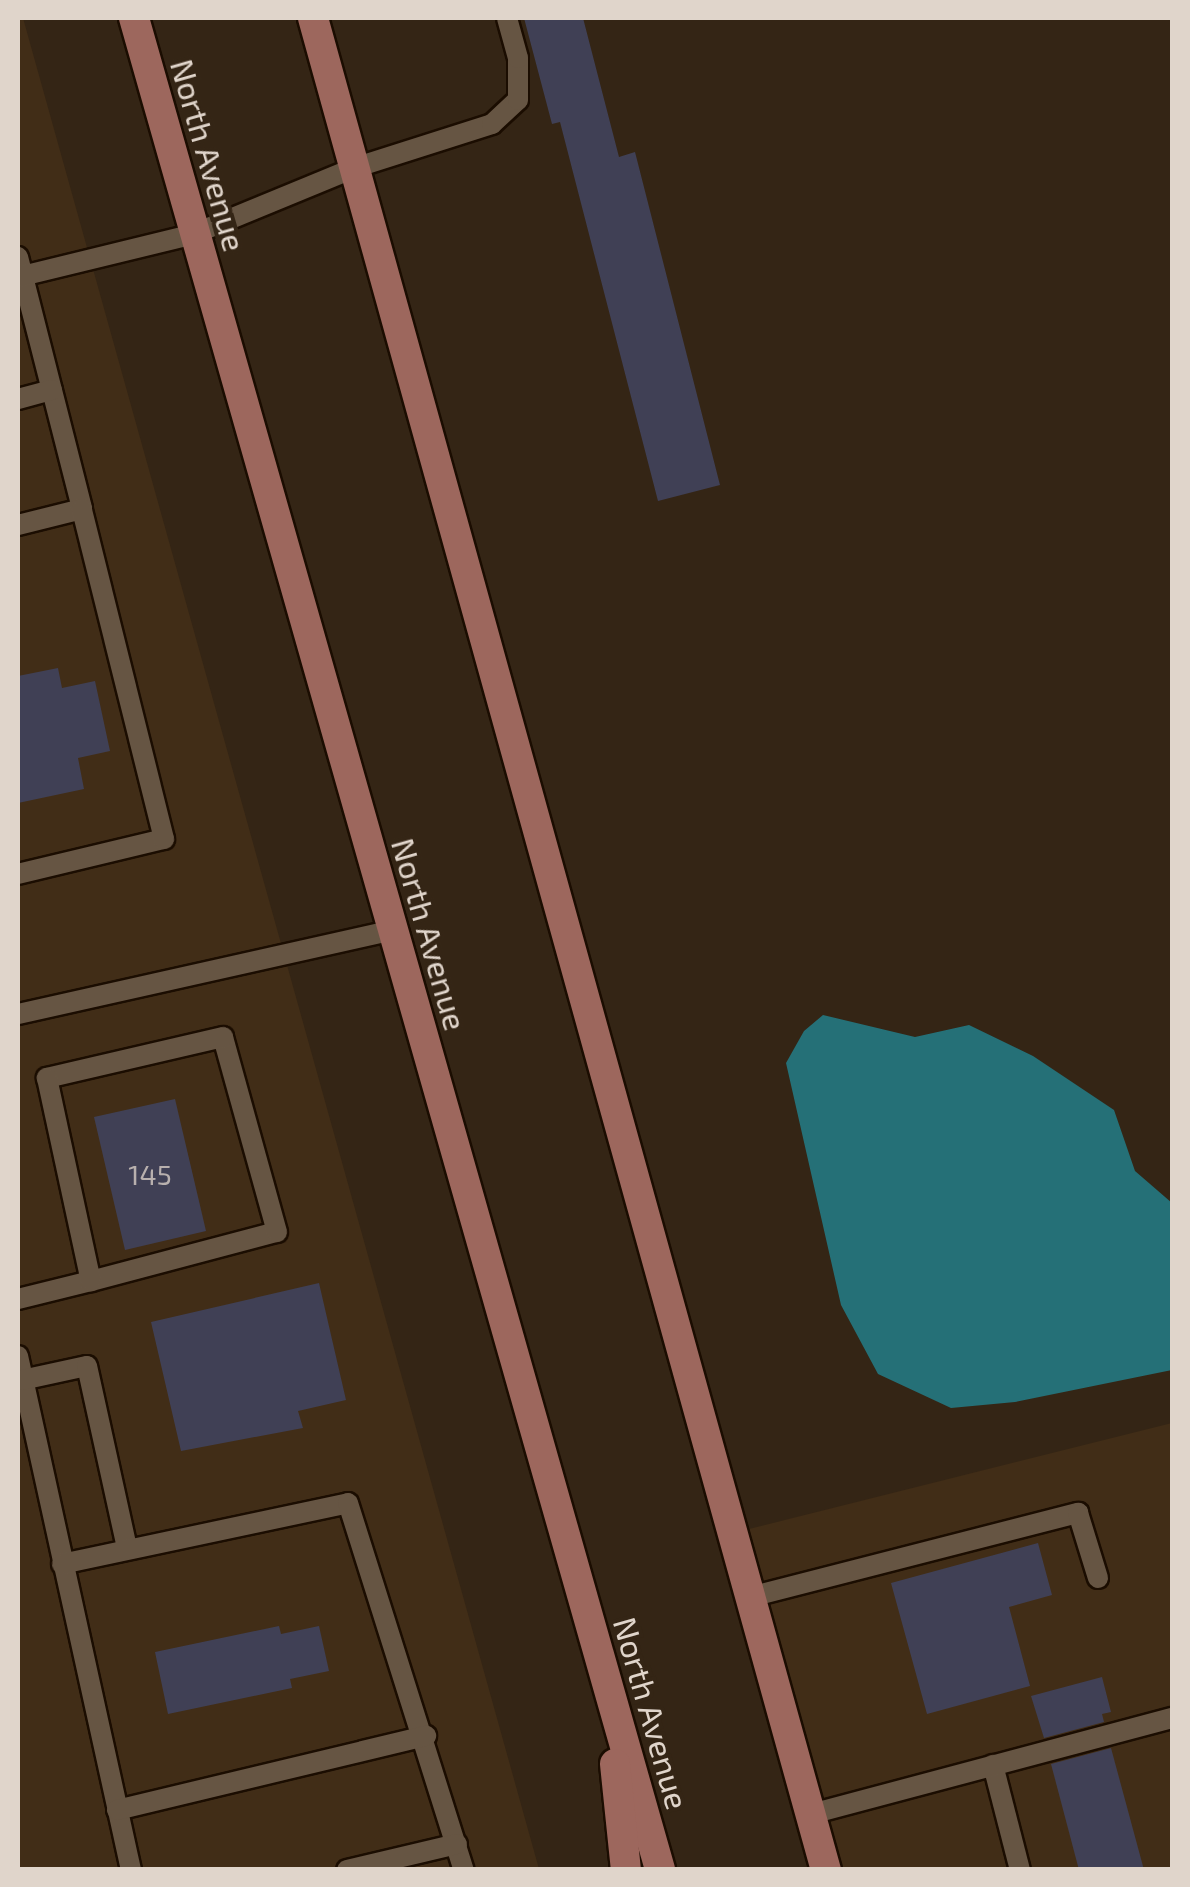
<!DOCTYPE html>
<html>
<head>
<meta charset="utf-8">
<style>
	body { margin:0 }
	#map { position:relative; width:1190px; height:1887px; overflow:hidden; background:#342515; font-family:"Exo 2",sans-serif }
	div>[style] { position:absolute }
	.built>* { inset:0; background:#412d17 }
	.water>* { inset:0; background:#257077 }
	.building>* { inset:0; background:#404055 }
	.roads { filter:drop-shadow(2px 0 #1b0d01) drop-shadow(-2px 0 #1b0d01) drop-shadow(0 2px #1b0d01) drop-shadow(0 -2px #1b0d01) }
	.lane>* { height:20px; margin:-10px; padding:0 10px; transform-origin:10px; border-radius:10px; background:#665543 }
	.primary>* { height:30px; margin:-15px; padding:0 15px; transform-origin:15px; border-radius:15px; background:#9d675d }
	span { translate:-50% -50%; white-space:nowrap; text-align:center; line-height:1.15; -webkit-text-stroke:8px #342515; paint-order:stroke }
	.number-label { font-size:28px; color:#b8b0ae }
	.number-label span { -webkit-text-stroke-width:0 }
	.street-label { font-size:32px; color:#e0d5cb }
	.frame { position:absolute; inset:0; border:20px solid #e0d5cb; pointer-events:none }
</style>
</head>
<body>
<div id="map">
	<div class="built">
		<div style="clip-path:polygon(18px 18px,23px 18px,539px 1869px,18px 1869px)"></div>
		<div style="clip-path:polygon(1172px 1423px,1172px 1869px,840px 1869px,745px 1530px)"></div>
	</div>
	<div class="water">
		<div style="clip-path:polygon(823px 1015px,915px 1037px,969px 1025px,1033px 1056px,1114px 1110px,1135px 1171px,1172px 1203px,1172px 1370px,1015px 1402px,951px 1408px,878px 1374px,841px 1305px,786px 1063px,804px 1031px)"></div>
	</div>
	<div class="building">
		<div style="clip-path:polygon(524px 18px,583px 18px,619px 157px,635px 152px,720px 485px,658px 501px,560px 122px,552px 124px)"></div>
		<div style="clip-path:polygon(58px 668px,62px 688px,95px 681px,110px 751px,78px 758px,84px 789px,18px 803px,18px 676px)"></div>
		<div style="clip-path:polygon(175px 1099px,206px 1231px,125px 1250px,94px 1117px)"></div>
		<div style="clip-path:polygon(319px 1283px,346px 1400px,298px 1411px,303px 1428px,181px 1451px,151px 1322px)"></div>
		<div style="clip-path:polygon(1038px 1543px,1052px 1595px,1009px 1607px,1030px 1686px,927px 1714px,891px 1583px)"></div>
		<div style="clip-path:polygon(279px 1626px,281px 1634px,319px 1626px,329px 1671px,290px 1679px,292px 1688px,168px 1714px,155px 1652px)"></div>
		<div style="clip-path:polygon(1102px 1677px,1111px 1712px,1102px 1714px,1104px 1722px,1044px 1738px,1031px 1696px)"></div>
		<div style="clip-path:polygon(1111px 1748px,1144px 1870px,1079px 1870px,1051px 1764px)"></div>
	</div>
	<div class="roads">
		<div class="lane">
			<div style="left:18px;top:257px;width:260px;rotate:75.7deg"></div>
			<div style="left:82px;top:509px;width:66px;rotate:166deg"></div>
			<div style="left:18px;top:277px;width:181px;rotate:-13.7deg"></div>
			<div style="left:194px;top:234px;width:173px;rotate:-22.4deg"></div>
			<div style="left:354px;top:168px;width:145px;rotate:-17.7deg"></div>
			<div style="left:492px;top:124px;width:35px;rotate:-43deg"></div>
			<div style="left:518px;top:100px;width:42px;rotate:-90deg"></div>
			<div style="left:518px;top:58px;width:41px;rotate:-105.4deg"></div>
			<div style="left:18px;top:399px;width:35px;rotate:-15deg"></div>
			<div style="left:18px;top:874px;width:150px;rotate:-13.5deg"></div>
			<div style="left:164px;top:839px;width:340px;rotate:-104deg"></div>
			<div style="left:18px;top:1014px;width:384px;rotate:-12.6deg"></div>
			<div style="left:18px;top:1299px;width:75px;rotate:-13.9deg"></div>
			<div style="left:91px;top:1281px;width:192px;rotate:-14.8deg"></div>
			<div style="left:277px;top:1232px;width:202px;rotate:-105.5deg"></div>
			<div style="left:223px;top:1037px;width:181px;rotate:166.9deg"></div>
			<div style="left:47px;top:1078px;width:208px;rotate:77.8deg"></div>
			<div style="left:18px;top:1356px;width:526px;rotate:77.6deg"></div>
			<div style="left:22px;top:1380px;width:66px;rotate:-12.2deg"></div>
			<div style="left:87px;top:1366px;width:186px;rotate:77.6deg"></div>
			<div style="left:62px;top:1564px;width:292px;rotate:-12deg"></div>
			<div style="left:348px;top:1503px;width:385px;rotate:72.5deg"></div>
			<div style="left:750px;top:1597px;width:339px;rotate:-14.4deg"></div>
			<div style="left:1078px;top:1513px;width:68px;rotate:72.9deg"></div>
			<div style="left:993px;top:1765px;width:108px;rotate:75.6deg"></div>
			<div style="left:117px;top:1810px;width:318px;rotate:-13.5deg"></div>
			<div style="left:811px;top:1814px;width:374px;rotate:-14.9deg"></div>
			<div style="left:347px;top:1870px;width:113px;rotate:-13.3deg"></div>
		</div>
		<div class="primary">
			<div style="left:134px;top:18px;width:1925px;rotate:74.14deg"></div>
			<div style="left:313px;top:18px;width:1922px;rotate:74.52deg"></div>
			<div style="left:615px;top:1764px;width:107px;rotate:84.1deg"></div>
		</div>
	</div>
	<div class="number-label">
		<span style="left:150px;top:1174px">145</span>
	</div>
	<div class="street-label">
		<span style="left:209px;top:155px;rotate:74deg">North Avenue</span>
		<span style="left:430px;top:934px;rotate:74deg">North Avenue</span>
		<span style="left:652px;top:1713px;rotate:74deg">North Avenue</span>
	</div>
	<div class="frame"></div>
</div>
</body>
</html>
